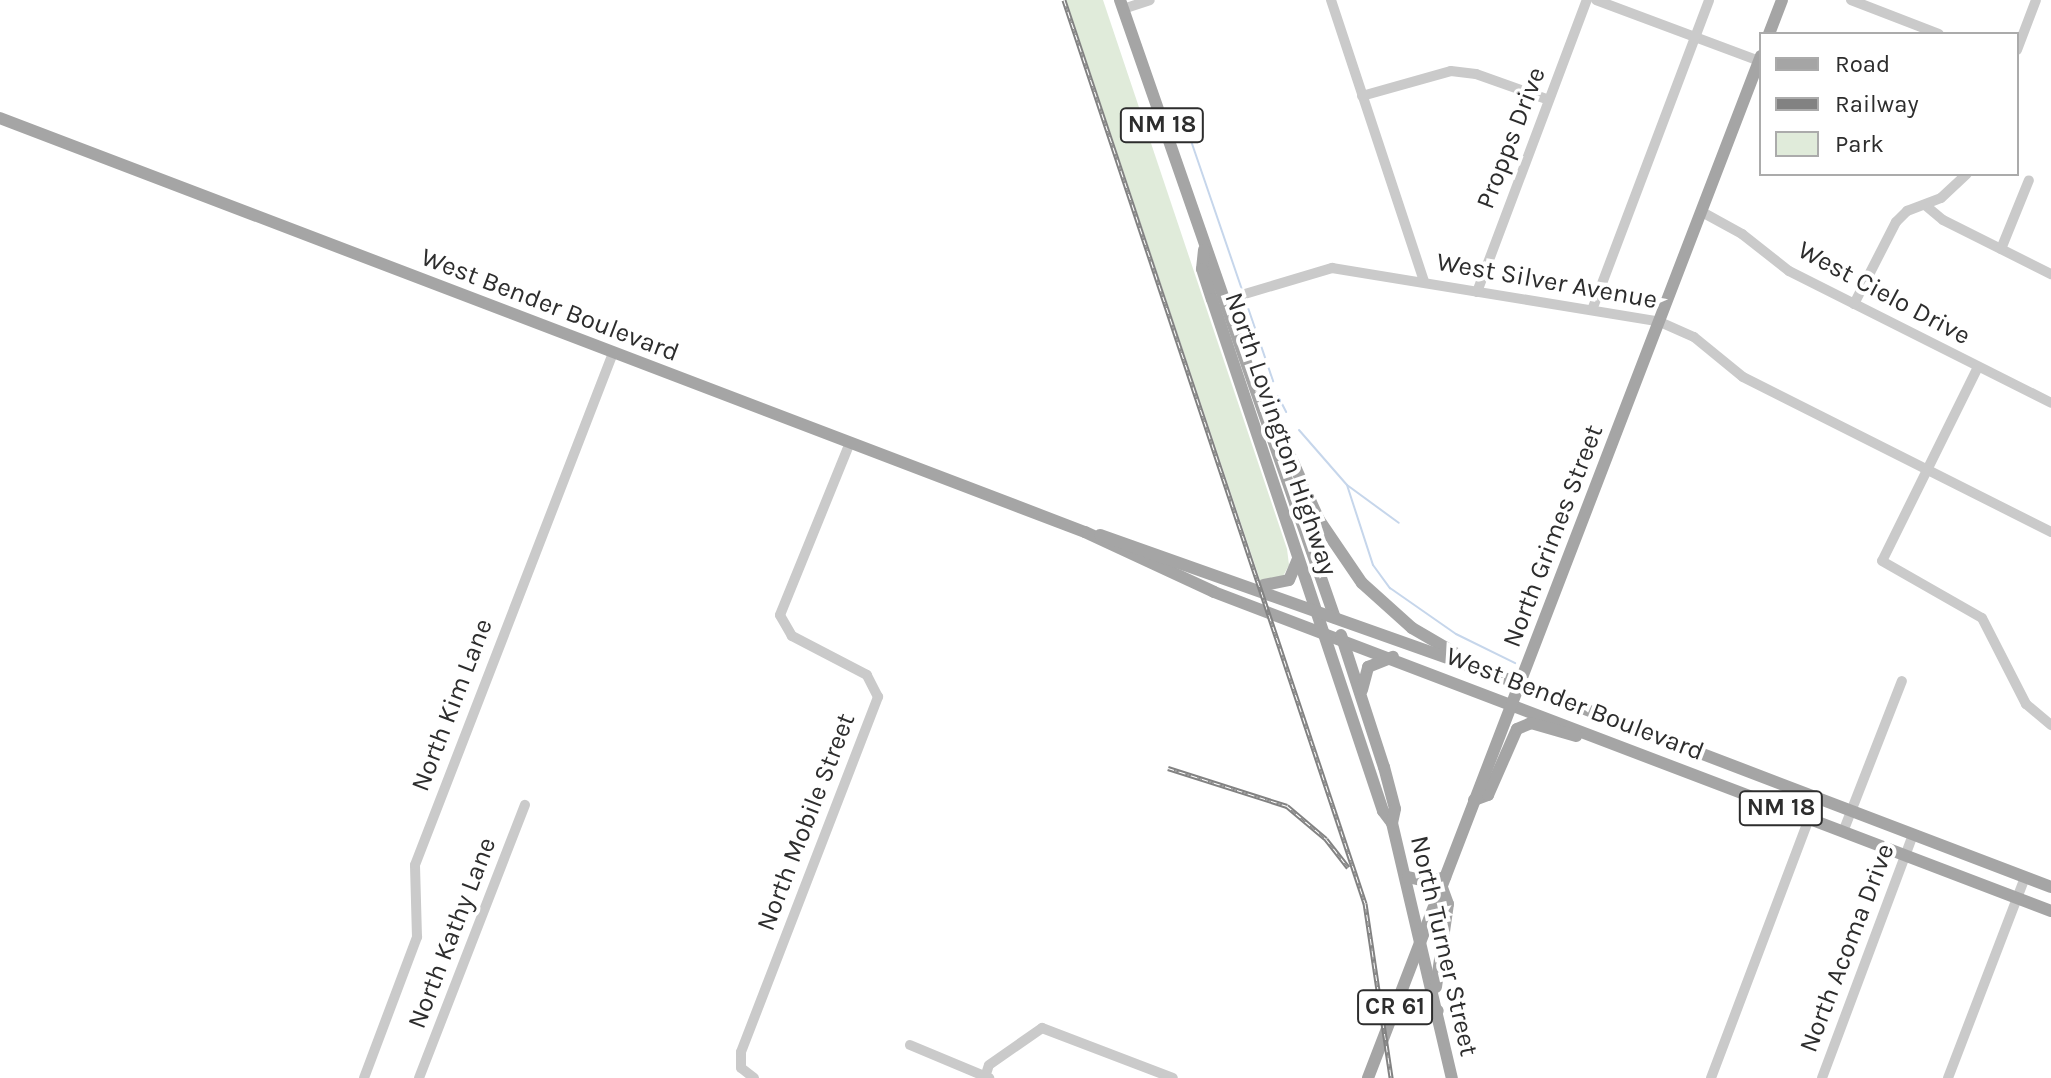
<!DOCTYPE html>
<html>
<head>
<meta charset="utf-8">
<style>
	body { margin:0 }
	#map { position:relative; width:2051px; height:1078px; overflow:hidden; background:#fff; font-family:Karla,sans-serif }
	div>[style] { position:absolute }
	.green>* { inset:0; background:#e0ebda }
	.stream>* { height:2px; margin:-1px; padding:0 1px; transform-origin:1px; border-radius:1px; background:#c6d6eb }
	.minor>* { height:10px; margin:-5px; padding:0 5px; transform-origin:5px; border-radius:5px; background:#cacaca }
	.major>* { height:12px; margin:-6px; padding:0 6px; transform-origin:6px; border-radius:6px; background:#a5a5a5 }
	.rail>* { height:5px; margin-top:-2.5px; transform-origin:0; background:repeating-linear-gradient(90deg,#fff 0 6px,#828282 0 12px); box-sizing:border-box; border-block:2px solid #828282 }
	span { translate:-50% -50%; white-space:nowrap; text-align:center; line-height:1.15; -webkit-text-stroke:8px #fff; paint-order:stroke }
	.shield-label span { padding:2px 6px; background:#fff; border:2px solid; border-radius:6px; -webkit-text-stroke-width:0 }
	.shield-label { font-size:24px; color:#2d2d2d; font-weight:700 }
	.street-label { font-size:26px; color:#2d2d2d }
	.legend { position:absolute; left:1759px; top:32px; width:260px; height:144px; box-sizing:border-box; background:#fff; border:2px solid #ababab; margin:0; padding:10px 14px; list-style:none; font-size:24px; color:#2d2d2d }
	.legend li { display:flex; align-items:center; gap:16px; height:40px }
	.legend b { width:40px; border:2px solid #ababab }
</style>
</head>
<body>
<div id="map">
	<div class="green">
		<div style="clip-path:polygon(1066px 0,1103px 0,1287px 549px,1289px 565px,1281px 580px,1260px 580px)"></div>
	</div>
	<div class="stream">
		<div style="left:1188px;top:132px;width:167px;rotate:71.1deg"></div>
		<div style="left:1245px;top:299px;width:87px;rotate:71.1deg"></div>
		<div style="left:1278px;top:396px;width:18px;rotate:63deg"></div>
		<div style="left:1299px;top:430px;width:73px;rotate:48.9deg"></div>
		<div style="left:1347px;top:485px;width:64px;rotate:36.2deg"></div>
		<div style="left:1347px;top:485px;width:84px;rotate:72deg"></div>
		<div style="left:1373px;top:565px;width:29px;rotate:54deg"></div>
		<div style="left:1390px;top:588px;width:80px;rotate:34.9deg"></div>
		<div style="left:1456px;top:634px;width:66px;rotate:26.2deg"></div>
	</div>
	<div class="minor">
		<div style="left:1331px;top:0;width:297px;rotate:71.7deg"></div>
		<div style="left:1596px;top:0;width:174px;rotate:20.5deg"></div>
		<div style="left:1851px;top:0;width:94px;rotate:21.1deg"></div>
		<div style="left:1123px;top:9px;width:28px;rotate:-18deg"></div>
		<div style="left:2017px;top:50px;width:53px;rotate:-69.2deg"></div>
		<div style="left:1362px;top:96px;width:92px;rotate:-15.7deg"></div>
		<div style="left:1451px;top:71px;width:25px;rotate:7deg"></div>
		<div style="left:1476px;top:74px;width:77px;rotate:19.6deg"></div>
		<div style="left:1925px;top:205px;width:23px;rotate:40deg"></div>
		<div style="left:1943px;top:220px;width:121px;rotate:26.6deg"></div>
		<div style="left:1702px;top:212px;width:46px;rotate:28.8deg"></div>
		<div style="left:1742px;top:234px;width:60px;rotate:38.2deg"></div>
		<div style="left:1789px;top:271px;width:293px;rotate:26.7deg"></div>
		<div style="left:2001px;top:249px;width:74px;rotate:-67.9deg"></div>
		<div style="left:1477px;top:292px;width:312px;rotate:-69.4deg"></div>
		<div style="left:1228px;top:299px;width:109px;rotate:-16.6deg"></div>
		<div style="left:1332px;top:268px;width:332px;rotate:9.3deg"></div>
		<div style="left:1660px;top:322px;width:37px;rotate:24deg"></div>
		<div style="left:1694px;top:337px;width:63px;rotate:39.2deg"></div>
		<div style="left:1743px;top:377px;width:345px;rotate:26.7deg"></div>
		<div style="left:1854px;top:304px;width:92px;rotate:-62.9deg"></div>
		<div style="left:1896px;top:222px;width:16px;rotate:-45deg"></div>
		<div style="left:1907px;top:211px;width:36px;rotate:-21deg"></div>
		<div style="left:1941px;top:198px;width:35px;rotate:-43deg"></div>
		<div style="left:1592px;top:310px;width:331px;rotate:-69.3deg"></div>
		<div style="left:1978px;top:367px;width:216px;rotate:116.3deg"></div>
		<div style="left:1882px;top:561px;width:115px;rotate:29.7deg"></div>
		<div style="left:1982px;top:618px;width:97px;rotate:62.9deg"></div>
		<div style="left:2026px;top:704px;width:33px;rotate:40deg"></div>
		<div style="left:1843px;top:832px;width:162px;rotate:-68.7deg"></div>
		<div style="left:910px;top:1045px;width:86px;rotate:22.7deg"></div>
		<div style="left:986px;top:1074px;width:9px;rotate:-72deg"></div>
		<div style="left:989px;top:1065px;width:65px;rotate:-34.9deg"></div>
		<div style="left:1042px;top:1028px;width:140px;rotate:20.9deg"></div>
		<div style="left:364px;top:1078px;width:151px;rotate:-69.4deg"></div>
		<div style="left:417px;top:937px;width:72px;rotate:-91.6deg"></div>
		<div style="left:415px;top:865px;width:549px;rotate:-68.86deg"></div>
		<div style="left:419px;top:1078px;width:293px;rotate:-68.8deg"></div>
		<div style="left:754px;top:1078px;width:16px;rotate:-142deg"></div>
		<div style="left:741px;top:1068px;width:16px;rotate:-90deg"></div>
		<div style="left:741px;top:1052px;width:381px;rotate:-68.9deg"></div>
		<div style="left:878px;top:697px;width:25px;rotate:-117deg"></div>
		<div style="left:867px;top:675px;width:85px;rotate:-152.5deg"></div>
		<div style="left:792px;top:636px;width:24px;rotate:-120deg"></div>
		<div style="left:780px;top:615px;width:186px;rotate:-67.9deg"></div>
		<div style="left:1711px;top:1078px;width:299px;rotate:-69.3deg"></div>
		<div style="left:1822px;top:1078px;width:260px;rotate:-69.5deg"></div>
		<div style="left:1948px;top:1078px;width:215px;rotate:-69deg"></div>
	</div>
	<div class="major">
		<div style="left:1120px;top:0;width:654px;rotate:70.82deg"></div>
		<div style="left:1769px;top:34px;width:36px;rotate:-69deg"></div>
		<div style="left:0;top:118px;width:1161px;rotate:20.89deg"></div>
		<div style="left:1085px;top:532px;width:142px;rotate:24.9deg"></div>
		<div style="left:1214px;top:592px;width:896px;rotate:20.86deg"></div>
		<div style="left:1204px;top:250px;width:19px;rotate:96deg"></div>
		<div style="left:1202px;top:269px;width:32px;rotate:72deg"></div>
		<div style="left:1212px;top:299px;width:540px;rotate:71.53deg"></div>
		<div style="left:1383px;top:811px;width:15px;rotate:53deg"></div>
		<div style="left:1392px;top:823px;width:262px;rotate:76.8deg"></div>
		<div style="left:1283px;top:440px;width:88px;rotate:65.8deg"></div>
		<div style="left:1319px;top:520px;width:76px;rotate:55.7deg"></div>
		<div style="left:1362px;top:583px;width:67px;rotate:42deg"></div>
		<div style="left:1412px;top:628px;width:50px;rotate:30.2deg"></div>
		<div style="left:1100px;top:535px;width:431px;rotate:19.5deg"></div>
		<div style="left:1506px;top:679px;width:583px;rotate:20.89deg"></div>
		<div style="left:1264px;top:585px;width:25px;rotate:-11deg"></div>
		<div style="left:1289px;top:580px;width:23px;rotate:-67deg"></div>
		<div style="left:1341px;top:635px;width:139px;rotate:72deg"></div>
		<div style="left:1384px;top:767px;width:43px;rotate:75.3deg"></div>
		<div style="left:1395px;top:809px;width:14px;rotate:102deg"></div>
		<div style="left:1362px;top:690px;width:24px;rotate:-75deg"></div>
		<div style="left:1368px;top:667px;width:27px;rotate:-22deg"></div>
		<div style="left:1474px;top:800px;width:15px;rotate:-20deg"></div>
		<div style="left:1488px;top:795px;width:72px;rotate:-66.3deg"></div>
		<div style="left:1517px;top:729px;width:15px;rotate:-23deg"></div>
		<div style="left:1531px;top:723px;width:47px;rotate:16.1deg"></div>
		<div style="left:1408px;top:877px;width:23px;rotate:13deg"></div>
		<div style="left:1430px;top:882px;width:16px;rotate:-18deg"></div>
		<div style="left:1436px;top:987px;width:84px;rotate:-81.8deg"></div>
		<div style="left:1448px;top:904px;width:20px;rotate:-110deg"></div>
		<div style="left:1397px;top:1001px;width:21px;rotate:-11deg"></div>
		<div style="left:1418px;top:997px;width:24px;rotate:35deg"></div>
		<div style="left:1368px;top:1078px;width:1095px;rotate:-68.97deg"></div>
	</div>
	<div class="rail">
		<div style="left:1064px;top:0;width:952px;rotate:71.57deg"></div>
		<div style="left:1365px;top:903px;width:177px;rotate:81.5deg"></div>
		<div style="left:1168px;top:768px;width:125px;rotate:17.7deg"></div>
		<div style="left:1287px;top:806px;width:51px;rotate:40.2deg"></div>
		<div style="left:1326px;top:839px;width:36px;rotate:52deg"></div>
	</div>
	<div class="shield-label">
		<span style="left:1162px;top:125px">NM 18</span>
		<span style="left:1781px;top:808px">NM 18</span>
		<span style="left:1395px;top:1007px">CR 61</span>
	</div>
	<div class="street-label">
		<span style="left:1511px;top:138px;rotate:-69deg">Propps Drive</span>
		<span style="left:1547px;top:281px;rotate:10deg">West Silver Avenue</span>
		<span style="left:1884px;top:293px;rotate:28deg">West Cielo Drive</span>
		<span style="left:550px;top:305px;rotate:21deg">West Bender Boulevard</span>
		<span style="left:1281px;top:434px;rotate:71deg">North Lovington Highway</span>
		<span style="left:1553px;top:536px;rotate:-69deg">North Grimes Street</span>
		<span style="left:1575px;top:704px;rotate:21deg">West Bender Boulevard</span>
		<span style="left:452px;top:705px;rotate:-69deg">North Kim Lane</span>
		<span style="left:806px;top:822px;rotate:-69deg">North Mobile Street</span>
		<span style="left:452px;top:933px;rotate:-69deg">North Kathy Lane</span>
		<span style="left:1444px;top:946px;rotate:77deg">North Turner Street</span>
		<span style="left:1847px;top:948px;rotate:-69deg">North Acoma Drive</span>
	</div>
	<ul class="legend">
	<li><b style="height:10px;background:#a5a5a5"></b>Road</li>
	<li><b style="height:10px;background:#828282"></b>Railway</li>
	<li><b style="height:22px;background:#e0ebda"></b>Park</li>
	</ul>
</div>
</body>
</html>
